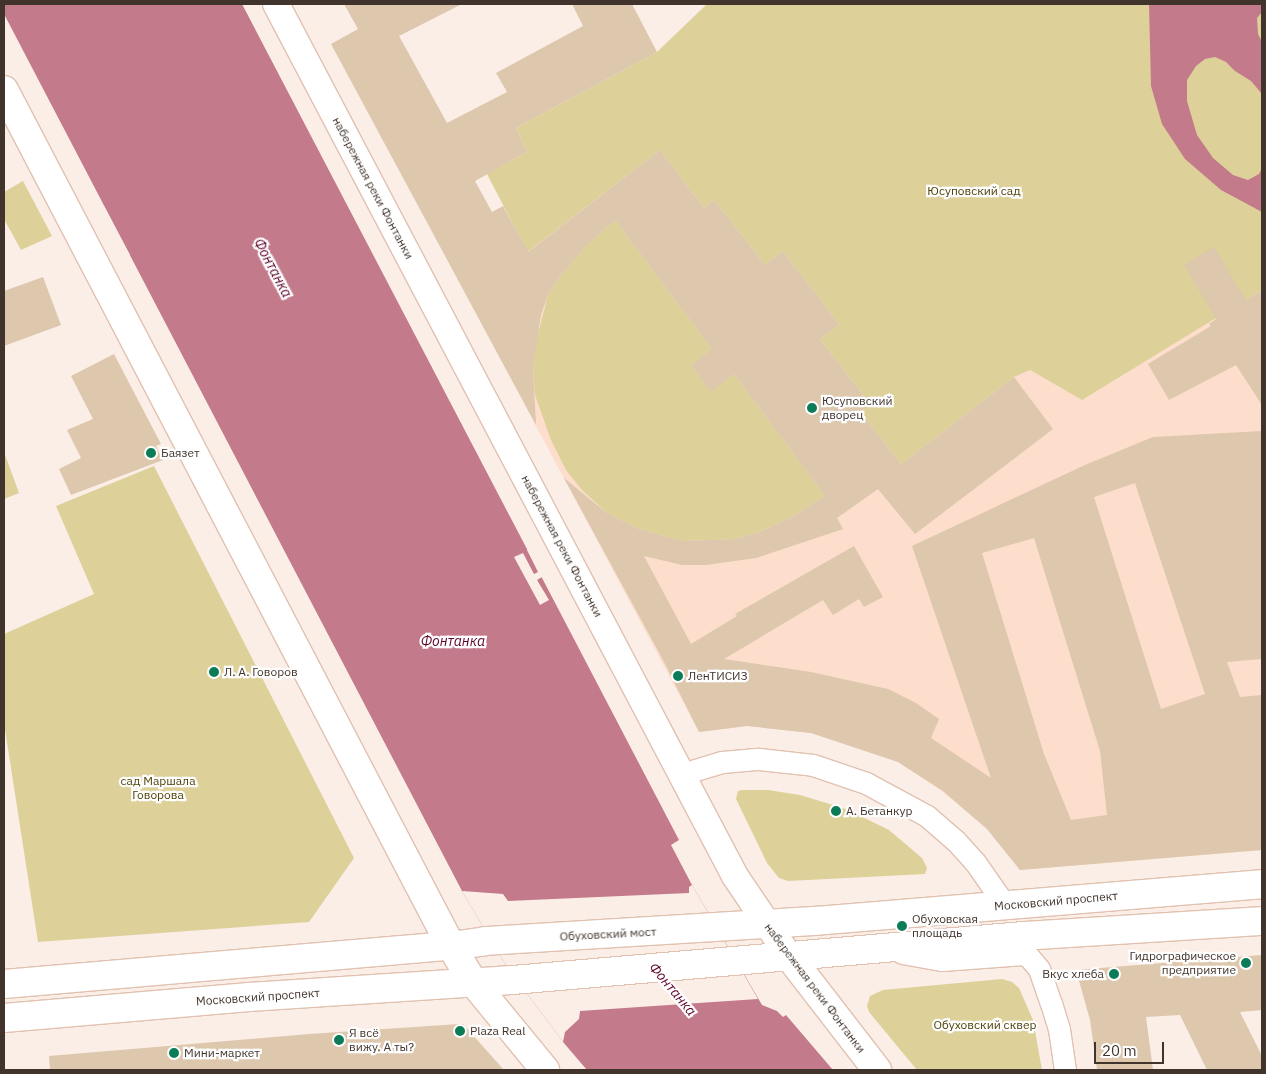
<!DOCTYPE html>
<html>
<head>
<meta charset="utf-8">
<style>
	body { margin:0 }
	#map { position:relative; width:1266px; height:1074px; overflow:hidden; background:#fbeee7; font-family:"IBM Plex Sans",sans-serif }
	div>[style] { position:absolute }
	.built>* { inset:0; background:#fdddcb }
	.green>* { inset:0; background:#ddd099 }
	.water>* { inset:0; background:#c37a8b }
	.pier>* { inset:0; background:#fbeee7 }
	.building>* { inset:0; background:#ddc7ad }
	.roads { filter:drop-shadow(1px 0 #e1c1b0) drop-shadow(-1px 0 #e1c1b0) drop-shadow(0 1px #e1c1b0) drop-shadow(0 -1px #e1c1b0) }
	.minor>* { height:21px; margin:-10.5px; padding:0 10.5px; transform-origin:10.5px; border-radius:10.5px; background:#fff }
	.tertiary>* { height:26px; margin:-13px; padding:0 13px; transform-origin:13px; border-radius:13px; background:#fff }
	.secondary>* { height:28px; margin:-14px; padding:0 14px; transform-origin:14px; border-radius:14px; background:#fff }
	.primary>* { height:28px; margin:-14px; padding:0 14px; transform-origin:14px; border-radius:14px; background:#fff }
	.dots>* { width:14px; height:14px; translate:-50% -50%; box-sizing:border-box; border:2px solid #fefefe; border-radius:50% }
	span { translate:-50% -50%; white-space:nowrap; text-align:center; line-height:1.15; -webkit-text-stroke:4.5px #fefefe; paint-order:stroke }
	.street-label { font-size:12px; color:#41342d }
	.park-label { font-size:12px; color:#4e4208 }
	.poi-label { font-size:12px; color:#41342d }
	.left { translate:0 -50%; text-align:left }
	.right { translate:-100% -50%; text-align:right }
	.water-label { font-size:14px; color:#5e0329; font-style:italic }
	.frame { position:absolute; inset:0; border:5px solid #41342d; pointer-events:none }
	.scale { position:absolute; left:1094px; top:1042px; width:70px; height:22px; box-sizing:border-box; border:2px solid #41342d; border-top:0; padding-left:6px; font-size:15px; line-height:18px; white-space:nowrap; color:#41342d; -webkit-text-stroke:4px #fefefe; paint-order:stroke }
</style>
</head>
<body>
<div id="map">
	<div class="built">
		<div style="clip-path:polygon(660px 150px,704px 208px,714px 200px,765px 265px,783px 251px,839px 324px,820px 339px,870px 404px,861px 412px,901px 464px,1014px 377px,1030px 370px,1082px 400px,1262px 290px,1262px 850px,1020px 870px,987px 829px,943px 792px,898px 762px,811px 733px,747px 726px,699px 732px,453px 270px,508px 267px)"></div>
	</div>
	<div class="green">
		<div style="clip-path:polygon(707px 4px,1262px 4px,1262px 290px,1082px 400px,1030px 370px,1014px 377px,901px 464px,860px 411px,870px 404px,820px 339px,839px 324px,783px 251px,765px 265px,714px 200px,704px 208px,660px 150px,508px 267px,520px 238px,487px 174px,527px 152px,516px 128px,657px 52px)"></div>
		<div style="clip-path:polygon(23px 181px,52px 236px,21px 250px,4px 219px,4px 192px)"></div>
		<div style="clip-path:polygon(615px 220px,712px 349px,691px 365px,710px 391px,734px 374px,825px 496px,790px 518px,759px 532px,735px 539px,681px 541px,637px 528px,607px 513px,582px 490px,566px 470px,551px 440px,535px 395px,533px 368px,536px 342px,548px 295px,561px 275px,586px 246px)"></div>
		<div style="clip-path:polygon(4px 452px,19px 493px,4px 499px)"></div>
		<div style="clip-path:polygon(154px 466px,354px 858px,309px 922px,38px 942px,4px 723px,4px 634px,94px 594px,56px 506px)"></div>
		<div style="clip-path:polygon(742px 790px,768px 790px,800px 795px,846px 809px,889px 830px,922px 858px,927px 868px,925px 874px,788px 881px,779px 878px,767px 863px,736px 799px,738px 791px)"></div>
		<div style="clip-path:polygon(1002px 979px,1012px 982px,1019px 988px,1033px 1020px,1042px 1070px,917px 1070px,869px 1012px,867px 1006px,870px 996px,883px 990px)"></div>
	</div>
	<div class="water">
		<div style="clip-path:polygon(4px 4px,242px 4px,679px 840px,671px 845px,692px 885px,762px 1005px,777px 1011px,783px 1017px,786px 1015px,833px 1070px,587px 1070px,563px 1042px,505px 964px,462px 891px,4px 14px)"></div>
		<div style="clip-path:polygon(1149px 4px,1262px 4px,1262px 12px,1257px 18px,1258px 34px,1262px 42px,1262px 94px,1251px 81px,1235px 71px,1226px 62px,1215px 57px,1205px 59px,1196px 66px,1187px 80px,1187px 101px,1197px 135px,1213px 158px,1233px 175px,1248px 180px,1259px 174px,1262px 168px,1262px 212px,1221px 190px,1185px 159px,1162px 124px,1151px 86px)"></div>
	</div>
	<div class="pier">
		<div style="clip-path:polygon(104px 206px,130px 255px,127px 256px,102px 207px)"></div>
		<div style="clip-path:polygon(530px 548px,557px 600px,555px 602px,542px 577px,537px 580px,549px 600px,540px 605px,514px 557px,523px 553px,534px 574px,538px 572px,527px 550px)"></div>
		<div style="clip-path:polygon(692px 885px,758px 999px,580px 1011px,579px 1019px,565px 1032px,563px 1042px,505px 964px,462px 891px,503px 894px,508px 901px,689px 893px,689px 887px)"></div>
	</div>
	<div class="building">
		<div style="clip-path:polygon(evenodd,344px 4px,462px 4px,399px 36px,447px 123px,507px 92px,496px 73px,583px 26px,572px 4px,632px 4px,657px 52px,516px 128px,527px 152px,475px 181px,492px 212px,503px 206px,528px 252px,660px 150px,704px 208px,714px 200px,765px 265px,783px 251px,839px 324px,820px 339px,870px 404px,860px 411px,901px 464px,1014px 377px,1053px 429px,915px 534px,878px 489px,837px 518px,843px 529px,756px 558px,706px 565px,682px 565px,644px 556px,691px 644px,737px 616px,735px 614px,854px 546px,883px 597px,864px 607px,859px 599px,833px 615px,823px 600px,724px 659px,811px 672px,888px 689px,916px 703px,939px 719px,931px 738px,991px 778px,912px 546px,1085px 465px,1153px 437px,1262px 431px,1262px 659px,1227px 662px,1240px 697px,1262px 695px,1262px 850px,1020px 870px,987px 829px,943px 791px,898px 762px,811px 733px,747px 726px,699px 732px,663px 660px,564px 478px,607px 513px,637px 528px,681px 541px,735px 539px,759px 532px,790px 518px,825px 496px,734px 374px,710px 392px,691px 365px,712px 349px,615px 220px,586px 246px,561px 275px,548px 295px,541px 315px,533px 368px,536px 425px,331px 44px,358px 29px,344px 4px,1135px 483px,1205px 694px,1161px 709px,1094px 497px,1135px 483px,344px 4px,1034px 538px,1100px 751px,1107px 815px,1071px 820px,1044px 754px,982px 553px,1034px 538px)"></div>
		<div style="clip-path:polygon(1214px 247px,1246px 300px,1262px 290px,1262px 405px,1236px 365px,1169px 400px,1148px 364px,1211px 326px,1209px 324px,1216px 319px,1184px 265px)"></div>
		<div style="clip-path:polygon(43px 277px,61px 325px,4px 346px,4px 291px)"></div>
		<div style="clip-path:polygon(114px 354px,161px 444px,156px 446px,163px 460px,71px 495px,59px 469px,81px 458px,67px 430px,93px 419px,71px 376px)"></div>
		<div style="clip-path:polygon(1262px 955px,1262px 1010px,1240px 1012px,1262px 1056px,1262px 1070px,1207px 1070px,1180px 1015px,1146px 1017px,1153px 1070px,1097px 1070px,1090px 1020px,1076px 970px)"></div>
		<div style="clip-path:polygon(459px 1024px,463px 1024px,504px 1070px,50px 1070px,49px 1056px,309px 1034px)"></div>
	</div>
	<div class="roads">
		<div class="minor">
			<div style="left:682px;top:774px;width:42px;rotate:-16.7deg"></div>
			<div style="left:722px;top:762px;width:37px;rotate:-5deg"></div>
			<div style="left:759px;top:759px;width:54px;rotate:6.3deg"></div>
			<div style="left:813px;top:765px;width:56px;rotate:18.8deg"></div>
			<div style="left:866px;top:783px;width:69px;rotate:28.4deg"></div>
			<div style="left:927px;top:816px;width:37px;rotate:41deg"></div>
			<div style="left:955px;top:840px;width:30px;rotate:48deg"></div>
			<div style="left:975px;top:862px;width:52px;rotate:55.1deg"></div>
			<div style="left:902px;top:953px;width:41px;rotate:9.9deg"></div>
			<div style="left:942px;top:960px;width:82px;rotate:-4.2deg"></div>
			<div style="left:1024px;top:954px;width:6px;rotate:31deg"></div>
			<div style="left:1029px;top:957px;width:16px;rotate:50deg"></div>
			<div style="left:1039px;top:969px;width:36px;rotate:71deg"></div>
			<div style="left:1051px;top:1003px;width:27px;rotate:73deg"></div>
			<div style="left:1059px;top:1029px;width:41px;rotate:81.7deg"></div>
		</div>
		<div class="tertiary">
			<div style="left:276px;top:4px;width:985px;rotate:62.24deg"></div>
			<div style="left:735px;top:876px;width:97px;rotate:56deg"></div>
		</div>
		<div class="secondary">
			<div style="left:4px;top:90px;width:966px;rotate:62.43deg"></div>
			<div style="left:451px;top:946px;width:42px;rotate:58.6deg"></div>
			<div style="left:473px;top:982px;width:114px;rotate:50.7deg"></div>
			<div style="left:789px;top:956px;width:144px;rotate:52.3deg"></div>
		</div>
		<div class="primary">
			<div style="left:4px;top:984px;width:449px;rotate:-4.9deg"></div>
			<div style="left:451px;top:946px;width:34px;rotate:-8deg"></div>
			<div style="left:485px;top:941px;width:331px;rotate:-3.5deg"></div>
			<div style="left:815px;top:921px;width:449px;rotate:-4.7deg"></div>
			<div style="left:4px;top:1018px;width:246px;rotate:-4.9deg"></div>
			<div style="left:249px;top:997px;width:265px;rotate:-3.7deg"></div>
			<div style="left:513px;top:980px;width:512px;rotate:-4.93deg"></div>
			<div style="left:1023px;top:936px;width:239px;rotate:-3.6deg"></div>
		</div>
	</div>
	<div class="dots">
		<div style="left:812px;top:408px;background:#0c7c58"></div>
		<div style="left:151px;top:453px;background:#0c7c58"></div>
		<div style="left:214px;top:672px;background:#0c7c58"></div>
		<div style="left:678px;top:676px;background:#0c7c58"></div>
		<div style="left:836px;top:811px;background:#0c7c58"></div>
		<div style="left:902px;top:926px;background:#0c7c58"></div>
		<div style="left:1246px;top:963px;background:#0c7c58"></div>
		<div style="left:1114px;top:974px;background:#0c7c58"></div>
		<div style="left:460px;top:1031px;background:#0c7c58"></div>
		<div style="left:339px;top:1040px;background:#0c7c58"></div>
		<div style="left:174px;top:1053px;background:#0c7c58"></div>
	</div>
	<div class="street-label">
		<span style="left:373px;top:188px;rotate:62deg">набережная реки Фонтанки</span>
		<span style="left:562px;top:546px;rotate:62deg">набережная реки Фонтанки</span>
		<span style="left:1056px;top:901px;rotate:-5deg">Московский проспект</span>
		<span style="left:608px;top:934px;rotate:-3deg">Обуховский мост</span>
		<span style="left:815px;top:988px;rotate:53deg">набережная реки Фонтанки</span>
		<span style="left:258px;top:997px;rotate:-4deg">Московский проспект</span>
	</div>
	<div class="park-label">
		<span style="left:974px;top:191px">Юсуповский сад</span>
		<span style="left:158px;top:788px">сад Маршала<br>Говорова</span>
		<span style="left:985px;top:1025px">Обуховский сквер</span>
	</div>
	<div class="poi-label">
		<span class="left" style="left:822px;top:408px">Юсуповский<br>дворец</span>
		<span class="left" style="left:161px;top:453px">Баязет</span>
		<span class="left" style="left:224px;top:672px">Л. А. Говоров</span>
		<span class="left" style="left:688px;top:676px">ЛенТИСИЗ</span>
		<span class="left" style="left:846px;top:811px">А. Бетанкур</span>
		<span class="left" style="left:912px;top:926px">Обуховская<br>площадь</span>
		<span class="right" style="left:1236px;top:963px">Гидрографическое<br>предприятие</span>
		<span class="right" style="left:1104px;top:974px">Вкус хлеба</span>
		<span class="left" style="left:470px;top:1031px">Plaza Real</span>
		<span class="left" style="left:349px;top:1040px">Я всё<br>вижу. А ты?</span>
		<span class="left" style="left:184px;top:1053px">Мини-маркет</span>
	</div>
	<div class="water-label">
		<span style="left:273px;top:268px;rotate:62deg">Фонтанка</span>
		<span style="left:453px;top:641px">Фонтанка</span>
		<span style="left:673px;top:989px;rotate:50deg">Фонтанка</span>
	</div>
	<div class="frame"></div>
	<div class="scale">20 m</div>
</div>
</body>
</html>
